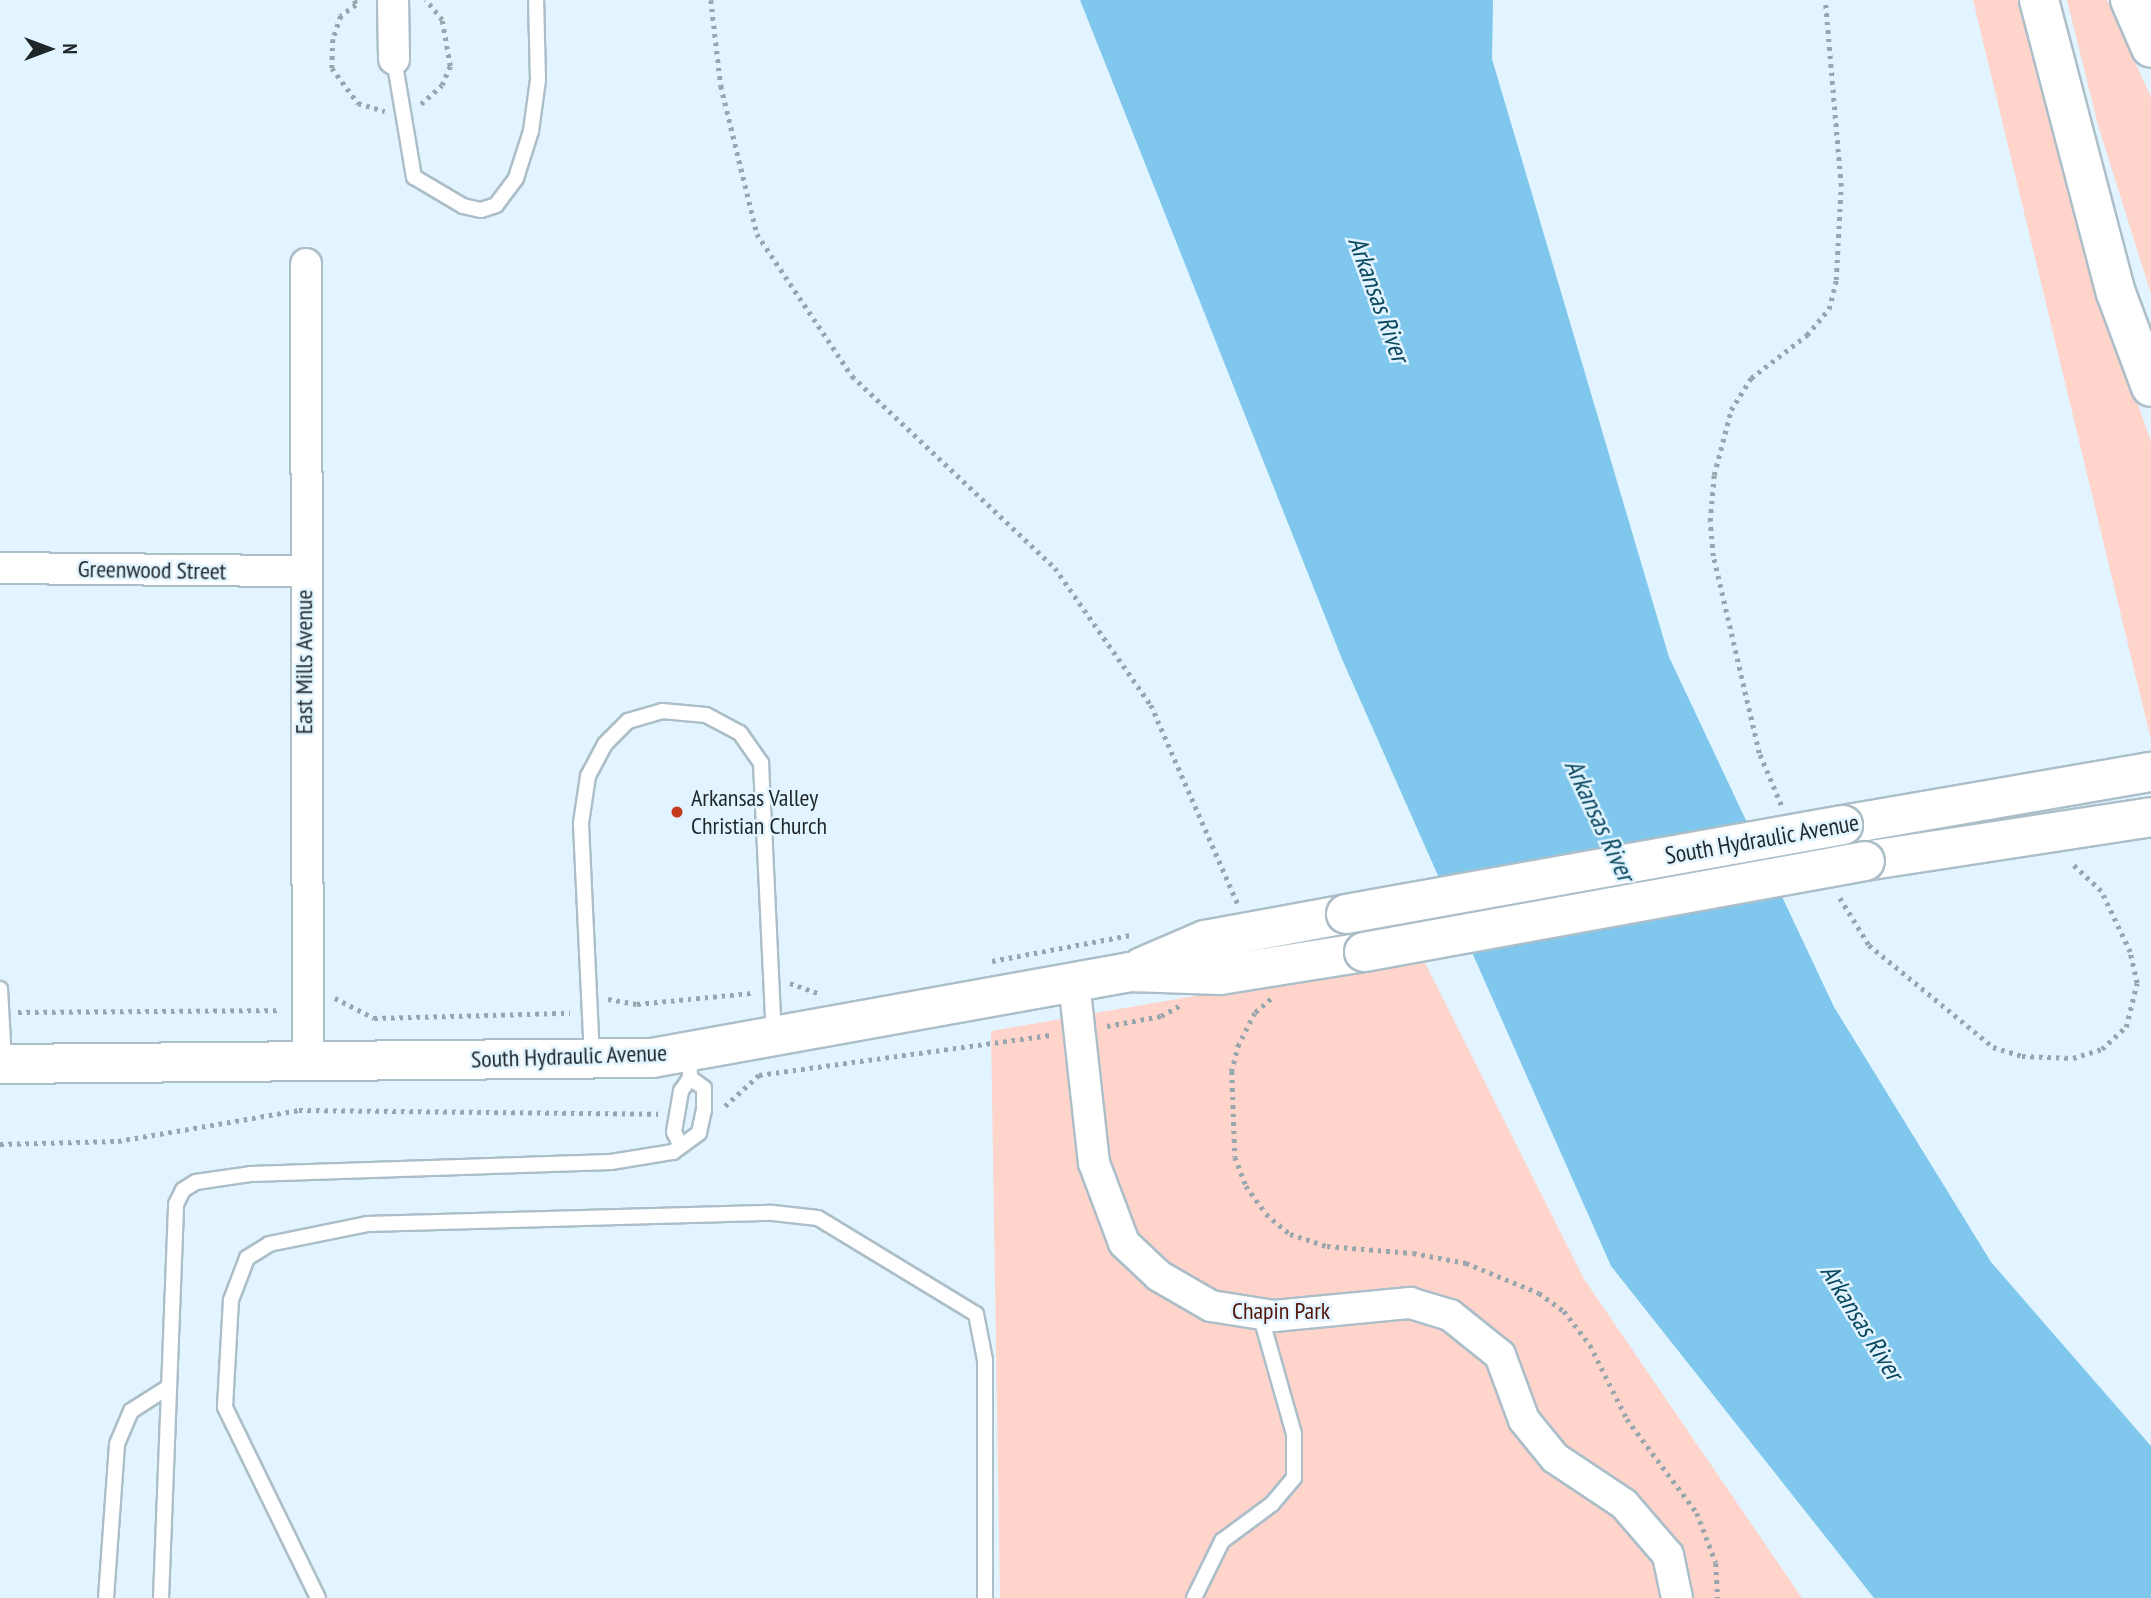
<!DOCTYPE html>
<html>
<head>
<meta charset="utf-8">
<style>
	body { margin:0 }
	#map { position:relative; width:2151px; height:1598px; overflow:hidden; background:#e1f4ff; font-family:"PT Sans Narrow",sans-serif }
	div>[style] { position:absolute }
	.green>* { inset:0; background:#ffd4ca }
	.water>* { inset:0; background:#7fc7ec }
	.path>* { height:4.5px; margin-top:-2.25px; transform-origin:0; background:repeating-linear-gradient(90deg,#98a6ae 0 3.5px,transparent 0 8.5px) }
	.roads { filter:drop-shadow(2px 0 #acbec8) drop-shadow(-2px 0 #acbec8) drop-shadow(0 2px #acbec8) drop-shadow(0 -2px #acbec8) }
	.lane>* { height:14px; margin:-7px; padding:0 7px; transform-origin:7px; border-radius:7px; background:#fff }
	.street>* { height:30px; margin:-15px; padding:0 15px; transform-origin:15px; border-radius:15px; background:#fff }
	.secondary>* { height:38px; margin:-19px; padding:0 19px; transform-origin:19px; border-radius:19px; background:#fff }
	.highway>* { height:38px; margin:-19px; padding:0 19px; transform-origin:19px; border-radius:19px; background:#fff }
	.bridges { filter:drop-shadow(2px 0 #acbec8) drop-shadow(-2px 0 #acbec8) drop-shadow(0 2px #acbec8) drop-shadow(0 -2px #acbec8) }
	.secondary-bridge>* { height:38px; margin:-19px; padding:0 19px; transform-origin:19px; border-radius:19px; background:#fff }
	.dots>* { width:19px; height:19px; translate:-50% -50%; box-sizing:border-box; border:4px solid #e1f4ff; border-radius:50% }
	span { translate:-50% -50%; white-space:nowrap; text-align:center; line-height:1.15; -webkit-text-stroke:5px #e1f4ff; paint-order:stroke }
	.street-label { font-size:24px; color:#1f262a }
	.poi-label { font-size:24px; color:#1f262a }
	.left { translate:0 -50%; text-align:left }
	.park-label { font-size:24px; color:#541509 }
	.water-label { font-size:26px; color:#0a4760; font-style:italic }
	.north { position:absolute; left:14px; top:14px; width:70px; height:70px; -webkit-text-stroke:5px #e1f4ff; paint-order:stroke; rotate:90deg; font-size:19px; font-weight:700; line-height:28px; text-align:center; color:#1f262a }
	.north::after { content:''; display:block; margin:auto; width:24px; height:32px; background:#1f262a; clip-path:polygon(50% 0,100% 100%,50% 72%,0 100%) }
</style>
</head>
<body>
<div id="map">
	<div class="green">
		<div style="clip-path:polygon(1973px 0,2021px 0,2113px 336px,2151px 441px,2151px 740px)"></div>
		<div style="clip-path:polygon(2067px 0,2107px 0,2151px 97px,2151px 294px,2098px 125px)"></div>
		<div style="clip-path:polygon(1422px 957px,1584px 1279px,1802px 1598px,1000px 1598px,991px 1031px)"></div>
	</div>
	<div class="water">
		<div style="clip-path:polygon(1080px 0,1493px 0,1492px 59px,1669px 657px,1834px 1007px,1991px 1262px,2151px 1446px,2151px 1598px,1874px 1598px,1611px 1266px,1342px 659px)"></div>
	</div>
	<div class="path">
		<div style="left:355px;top:0;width:5px;rotate:79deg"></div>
		<div style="left:356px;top:5px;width:19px;rotate:144deg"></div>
		<div style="left:341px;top:16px;width:24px;rotate:109deg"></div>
		<div style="left:333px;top:39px;width:29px;rotate:92deg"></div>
		<div style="left:332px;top:68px;width:44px;rotate:53.4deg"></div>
		<div style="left:358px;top:103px;width:28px;rotate:17deg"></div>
		<div style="left:711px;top:0;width:87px;rotate:83.4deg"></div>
		<div style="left:721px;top:86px;width:152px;rotate:76.3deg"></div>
		<div style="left:757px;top:234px;width:171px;rotate:56.2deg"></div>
		<div style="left:852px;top:376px;width:279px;rotate:43.4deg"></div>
		<div style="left:1055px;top:568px;width:167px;rotate:55deg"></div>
		<div style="left:1151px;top:705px;width:217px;rotate:66.4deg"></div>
		<div style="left:421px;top:104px;width:28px;rotate:-42deg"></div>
		<div style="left:442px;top:85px;width:21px;rotate:-67deg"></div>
		<div style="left:450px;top:66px;width:47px;rotate:-99.9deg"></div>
		<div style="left:442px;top:20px;width:26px;rotate:-129deg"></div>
		<div style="left:1781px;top:805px;width:56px;rotate:-112.9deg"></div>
		<div style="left:1759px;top:753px;width:202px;rotate:-103.1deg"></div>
		<div style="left:1713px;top:556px;width:35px;rotate:-95deg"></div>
		<div style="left:1710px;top:521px;width:46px;rotate:-85deg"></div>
		<div style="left:1714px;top:475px;width:67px;rotate:-75.3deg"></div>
		<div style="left:1731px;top:410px;width:38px;rotate:-58deg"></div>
		<div style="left:1751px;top:378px;width:71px;rotate:-37.5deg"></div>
		<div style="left:1807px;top:335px;width:34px;rotate:-50deg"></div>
		<div style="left:1829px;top:309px;width:30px;rotate:-76deg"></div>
		<div style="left:1836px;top:280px;width:94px;rotate:-87deg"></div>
		<div style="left:1841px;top:186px;width:187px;rotate:-94.9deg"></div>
		<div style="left:1840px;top:898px;width:55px;rotate:58.3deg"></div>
		<div style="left:1869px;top:945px;width:161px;rotate:39.4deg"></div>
		<div style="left:1993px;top:1047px;width:30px;rotate:17deg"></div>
		<div style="left:2022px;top:1056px;width:51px;rotate:2.2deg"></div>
		<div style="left:2073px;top:1058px;width:30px;rotate:-17deg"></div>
		<div style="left:2102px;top:1049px;width:33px;rotate:-43deg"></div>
		<div style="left:2126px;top:1027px;width:45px;rotate:-76deg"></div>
		<div style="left:2137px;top:983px;width:32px;rotate:-103deg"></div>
		<div style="left:2130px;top:952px;width:68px;rotate:-115.4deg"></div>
		<div style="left:2101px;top:891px;width:42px;rotate:-136.9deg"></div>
		<div style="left:992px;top:961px;width:141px;rotate:-10.6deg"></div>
		<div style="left:790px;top:983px;width:33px;rotate:20deg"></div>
		<div style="left:335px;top:998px;width:44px;rotate:27.1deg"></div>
		<div style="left:374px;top:1018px;width:196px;rotate:-1.5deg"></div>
		<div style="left:608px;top:999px;width:29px;rotate:10deg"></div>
		<div style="left:637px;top:1004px;width:116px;rotate:-5.5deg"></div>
		<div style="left:1271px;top:999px;width:21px;rotate:139deg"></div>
		<div style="left:1255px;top:1013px;width:35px;rotate:117deg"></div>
		<div style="left:1239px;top:1044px;width:28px;rotate:105deg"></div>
		<div style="left:1232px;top:1071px;width:86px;rotate:88deg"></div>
		<div style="left:1235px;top:1157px;width:31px;rotate:69deg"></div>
		<div style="left:1246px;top:1186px;width:34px;rotate:54deg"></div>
		<div style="left:1266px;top:1214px;width:31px;rotate:40deg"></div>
		<div style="left:1290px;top:1234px;width:39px;rotate:18deg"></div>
		<div style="left:1327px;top:1246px;width:86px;rotate:4.7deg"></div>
		<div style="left:1413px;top:1253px;width:54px;rotate:10.7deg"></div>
		<div style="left:1466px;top:1263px;width:79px;rotate:22.3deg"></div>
		<div style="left:1539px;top:1293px;width:31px;rotate:36deg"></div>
		<div style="left:1564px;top:1311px;width:43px;rotate:52.6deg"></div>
		<div style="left:1590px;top:1345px;width:83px;rotate:63.4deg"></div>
		<div style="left:1627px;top:1419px;width:117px;rotate:53.3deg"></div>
		<div style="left:1697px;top:1513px;width:53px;rotate:69.2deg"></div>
		<div style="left:1716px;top:1563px;width:35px;rotate:87deg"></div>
		<div style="left:18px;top:1012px;width:262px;rotate:-0.4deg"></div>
		<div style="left:1107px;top:1026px;width:55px;rotate:-10.5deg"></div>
		<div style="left:1161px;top:1016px;width:21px;rotate:-29deg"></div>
		<div style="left:725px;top:1106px;width:46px;rotate:-42.4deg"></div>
		<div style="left:759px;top:1075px;width:296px;rotate:-7.8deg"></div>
		<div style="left:0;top:1144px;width:118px;rotate:-1.5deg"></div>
		<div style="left:118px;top:1141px;width:184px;rotate:-9.7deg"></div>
		<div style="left:299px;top:1110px;width:359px;rotate:0.6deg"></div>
	</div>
	<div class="roads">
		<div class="lane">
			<div style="left:394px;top:59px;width:120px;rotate:80.4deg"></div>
			<div style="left:414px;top:177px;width:57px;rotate:30.6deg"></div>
			<div style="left:463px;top:206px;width:18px;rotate:13deg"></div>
			<div style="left:481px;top:210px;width:16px;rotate:-18deg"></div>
			<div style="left:496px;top:205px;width:34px;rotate:-53deg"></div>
			<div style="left:516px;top:178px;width:49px;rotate:-72.3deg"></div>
			<div style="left:531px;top:131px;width:51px;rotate:-82.2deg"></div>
			<div style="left:538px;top:80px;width:80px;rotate:-91.4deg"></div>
			<div style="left:0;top:989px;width:72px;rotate:86.8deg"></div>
			<div style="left:592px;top:1058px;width:235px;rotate:-92.7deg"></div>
			<div style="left:581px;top:823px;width:48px;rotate:-81.5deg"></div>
			<div style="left:588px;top:776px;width:36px;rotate:-62deg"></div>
			<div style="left:605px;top:744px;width:33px;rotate:-45deg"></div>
			<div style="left:628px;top:721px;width:35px;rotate:-16deg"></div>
			<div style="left:662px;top:711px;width:44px;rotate:5.2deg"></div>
			<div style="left:706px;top:715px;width:38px;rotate:28deg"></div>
			<div style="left:740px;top:733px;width:37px;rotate:55deg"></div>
			<div style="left:761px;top:763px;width:271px;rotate:87.3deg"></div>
			<div style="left:680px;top:1144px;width:13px;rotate:-117deg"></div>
			<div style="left:674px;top:1132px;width:42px;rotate:-80.3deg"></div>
			<div style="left:681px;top:1091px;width:16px;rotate:-55deg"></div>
			<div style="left:106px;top:1598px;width:154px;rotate:-85.9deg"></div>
			<div style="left:117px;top:1444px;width:36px;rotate:-67deg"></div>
			<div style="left:131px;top:1411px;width:43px;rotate:-32.6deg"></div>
			<div style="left:161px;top:1598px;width:394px;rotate:-87.8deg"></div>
			<div style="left:176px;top:1204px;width:16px;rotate:-63deg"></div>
			<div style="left:183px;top:1190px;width:15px;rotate:-32deg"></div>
			<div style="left:196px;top:1182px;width:56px;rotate:-8.3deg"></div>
			<div style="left:251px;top:1174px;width:360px;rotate:-1.9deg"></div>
			<div style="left:611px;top:1162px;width:63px;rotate:-9.2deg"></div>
			<div style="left:673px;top:1152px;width:32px;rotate:-36deg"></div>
			<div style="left:699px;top:1133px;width:24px;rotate:-78deg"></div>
			<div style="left:704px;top:1110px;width:22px;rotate:-90deg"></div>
			<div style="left:704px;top:1088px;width:17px;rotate:-144deg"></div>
			<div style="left:690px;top:1078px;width:26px;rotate:-92deg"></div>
			<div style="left:318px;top:1598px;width:212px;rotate:-116deg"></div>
			<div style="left:225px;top:1407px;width:107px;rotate:-86.8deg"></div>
			<div style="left:231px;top:1300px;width:45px;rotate:-69.1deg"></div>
			<div style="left:247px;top:1258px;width:26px;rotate:-32deg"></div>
			<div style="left:269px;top:1244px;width:100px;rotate:-11.5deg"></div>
			<div style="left:367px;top:1224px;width:406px;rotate:-1.6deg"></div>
			<div style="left:773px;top:1213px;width:45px;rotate:6.3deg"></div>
			<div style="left:818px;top:1218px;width:185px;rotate:31.3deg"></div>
			<div style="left:976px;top:1314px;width:47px;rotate:78.9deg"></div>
			<div style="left:985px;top:1360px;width:238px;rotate:90deg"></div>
			<div style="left:1194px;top:1598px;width:64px;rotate:-63.8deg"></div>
			<div style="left:1222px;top:1541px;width:62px;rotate:-36.5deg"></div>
			<div style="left:1272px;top:1504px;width:34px;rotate:-50deg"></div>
			<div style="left:1294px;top:1478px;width:44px;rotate:-90deg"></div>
			<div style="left:1294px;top:1434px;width:125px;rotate:-105.8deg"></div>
		</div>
		<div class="street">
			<div style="left:393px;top:0;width:59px;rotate:89deg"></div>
			<div style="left:306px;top:264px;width:797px;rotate:89.86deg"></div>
			<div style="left:0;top:568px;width:304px;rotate:0.6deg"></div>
			<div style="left:1074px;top:982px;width:182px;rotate:83.7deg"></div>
			<div style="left:1094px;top:1163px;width:85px;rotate:69.4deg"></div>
			<div style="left:1124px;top:1243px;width:48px;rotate:43.3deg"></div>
			<div style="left:1159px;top:1276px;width:60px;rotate:30deg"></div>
			<div style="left:1211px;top:1306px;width:64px;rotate:9deg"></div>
			<div style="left:1274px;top:1316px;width:137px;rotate:-5.5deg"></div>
			<div style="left:1410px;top:1303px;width:42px;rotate:16.7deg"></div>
			<div style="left:1450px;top:1315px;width:64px;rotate:38.7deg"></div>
			<div style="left:1500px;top:1355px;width:69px;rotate:69.7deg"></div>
			<div style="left:1524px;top:1420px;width:49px;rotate:50.8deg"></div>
			<div style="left:1555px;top:1458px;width:83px;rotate:33.7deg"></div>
			<div style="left:1624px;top:1504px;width:67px;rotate:49.2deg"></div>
			<div style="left:1668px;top:1555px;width:44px;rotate:78.2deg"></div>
		</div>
		<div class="secondary">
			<div style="left:1843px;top:825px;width:313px;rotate:-9.8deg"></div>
			<div style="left:1865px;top:861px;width:289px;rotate:-8.7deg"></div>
			<div style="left:1142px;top:967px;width:69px;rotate:-23.2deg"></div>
			<div style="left:1205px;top:940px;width:143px;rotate:-10.4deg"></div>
			<div style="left:0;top:1064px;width:652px;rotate:-0.53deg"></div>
			<div style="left:652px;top:1058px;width:486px;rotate:-10.2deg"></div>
			<div style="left:1130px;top:972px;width:90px;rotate:1.9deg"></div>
			<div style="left:1220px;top:975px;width:146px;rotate:-9.1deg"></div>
		</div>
		<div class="highway">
			<div style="left:2039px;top:0;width:303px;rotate:75.3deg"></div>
			<div style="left:2116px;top:293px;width:100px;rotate:69.6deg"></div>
			<div style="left:2130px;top:0;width:52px;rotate:66.4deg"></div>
		</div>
	</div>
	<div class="bridges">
		<div class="secondary-bridge">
			<div style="left:1346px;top:914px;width:505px;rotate:-10.15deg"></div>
			<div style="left:1364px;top:952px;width:509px;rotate:-10.29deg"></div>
		</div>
	</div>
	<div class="dots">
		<div style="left:677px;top:812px;background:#c53a1f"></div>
	</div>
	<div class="street-label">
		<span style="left:152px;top:570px;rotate:1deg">Greenwood Street</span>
		<span style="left:304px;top:662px;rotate:-90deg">East Mills Avenue</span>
		<span style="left:1762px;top:839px;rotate:-10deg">South Hydraulic Avenue</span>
		<span style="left:569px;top:1056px;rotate:-2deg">South Hydraulic Avenue</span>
	</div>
	<div class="poi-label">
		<span class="left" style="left:691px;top:812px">Arkansas Valley<br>Christian Church</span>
	</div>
	<div class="park-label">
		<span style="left:1281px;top:1311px">Chapin Park</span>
	</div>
	<div class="water-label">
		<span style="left:1379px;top:299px;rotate:70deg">Arkansas River</span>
		<span style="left:1600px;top:820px;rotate:65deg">Arkansas River</span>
		<span style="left:1862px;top:1322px;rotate:58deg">Arkansas River</span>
	</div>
	<div class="north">N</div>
</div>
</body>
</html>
